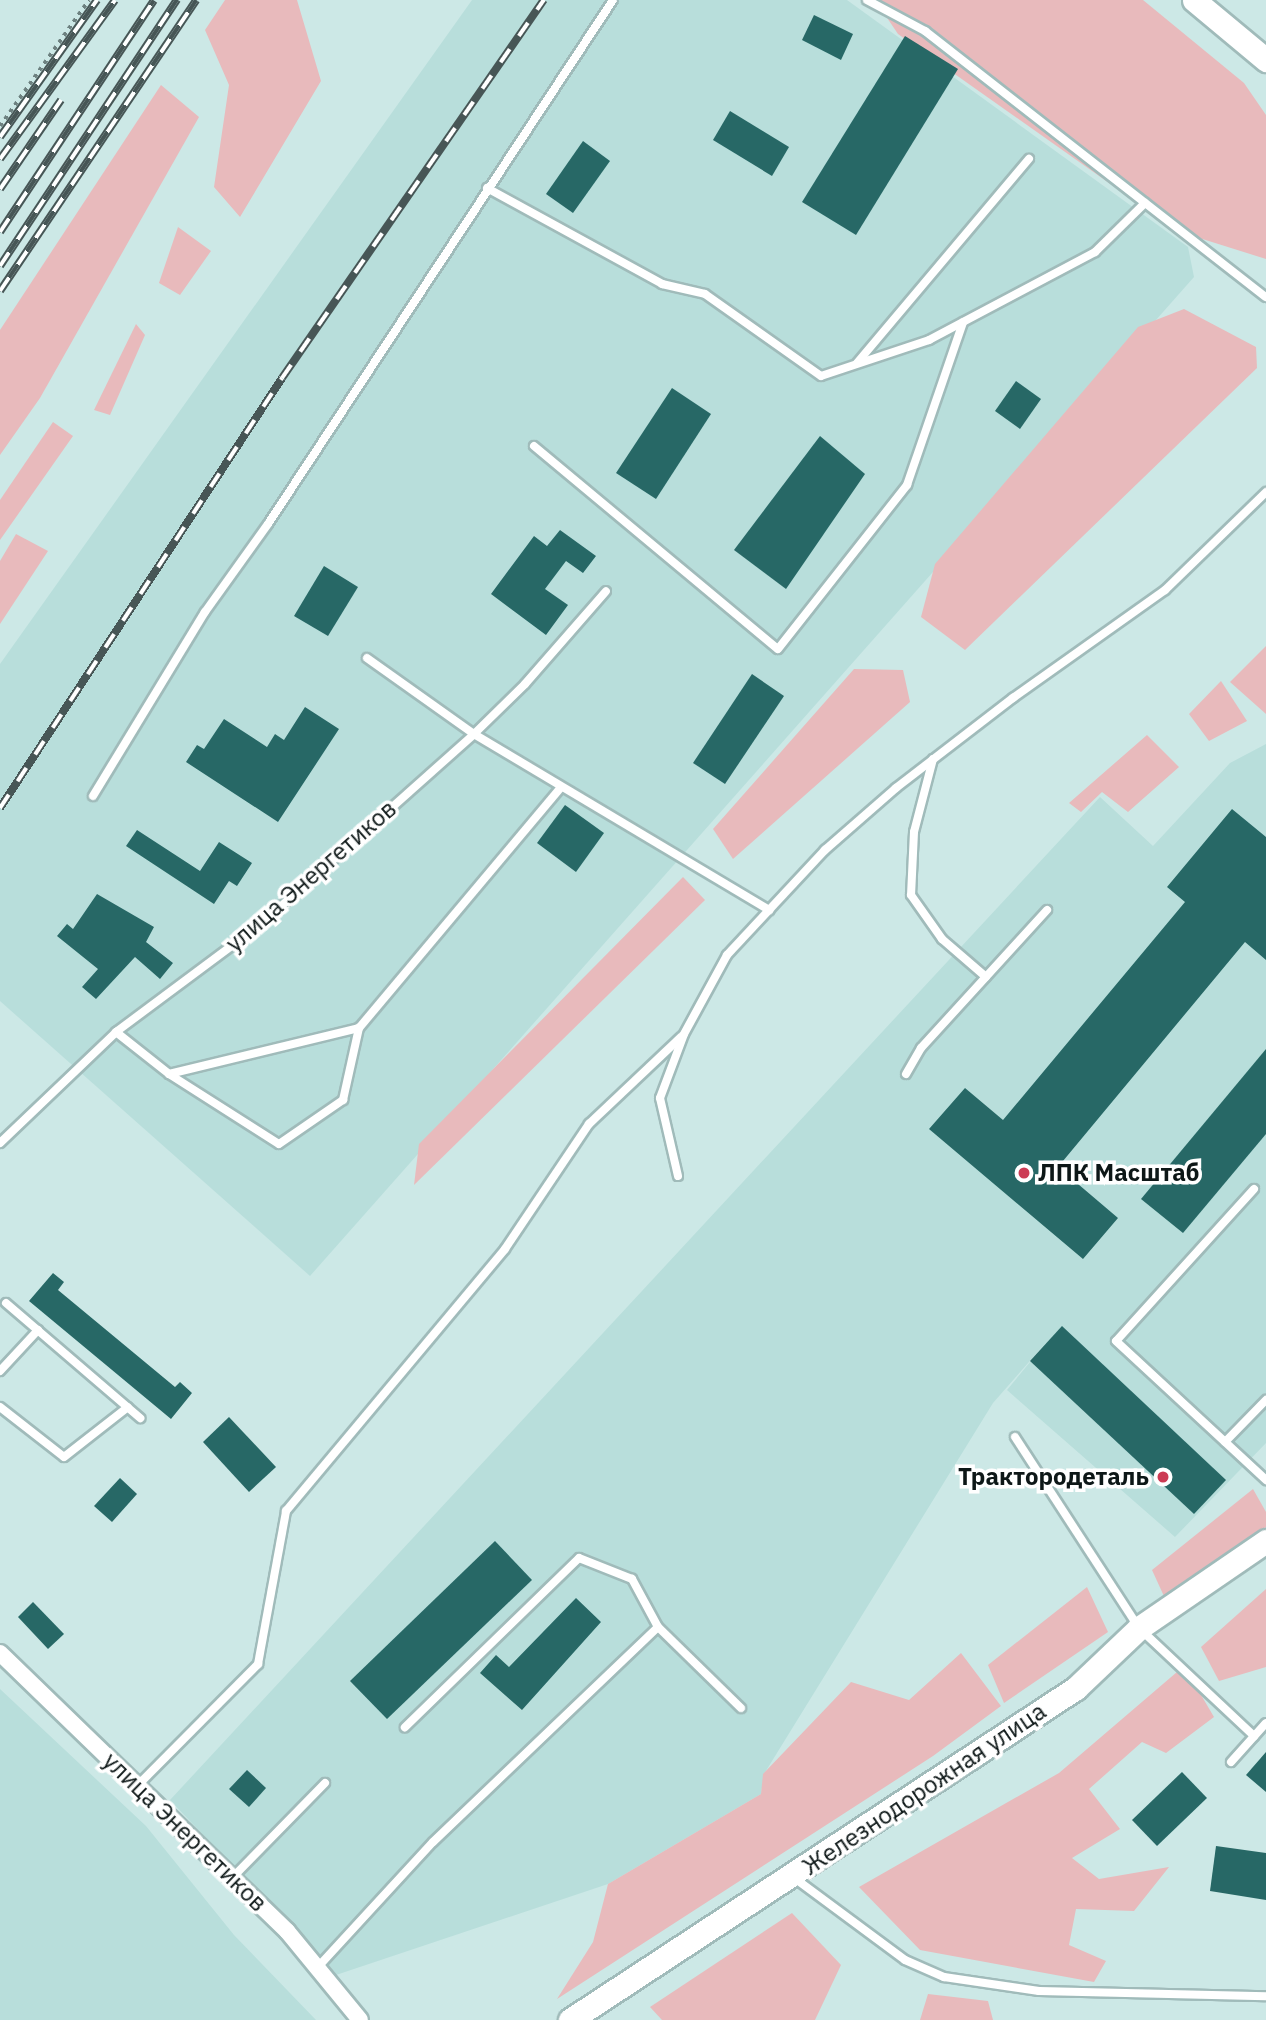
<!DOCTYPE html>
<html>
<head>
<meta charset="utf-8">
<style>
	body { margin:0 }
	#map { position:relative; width:1266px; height:2020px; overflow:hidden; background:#cce8e6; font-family:"IBM Plex Sans",sans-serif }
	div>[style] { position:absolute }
	.built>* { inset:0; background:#b8dedb }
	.green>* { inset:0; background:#e8babc }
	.building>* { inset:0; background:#276866 }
	.path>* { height:3.5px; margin-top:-1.75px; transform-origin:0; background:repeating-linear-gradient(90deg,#6d8180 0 3.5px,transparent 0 8.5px) }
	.roads { filter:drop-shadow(2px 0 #a0bbba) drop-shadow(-2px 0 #a0bbba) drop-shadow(0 2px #a0bbba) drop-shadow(0 -2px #a0bbba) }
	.lane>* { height:8px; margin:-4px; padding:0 4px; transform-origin:4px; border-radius:4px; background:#fff }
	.street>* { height:16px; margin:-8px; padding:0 8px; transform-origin:8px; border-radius:8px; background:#fff }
	.secondary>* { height:23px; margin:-11.5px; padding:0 11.5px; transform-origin:11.5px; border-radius:11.5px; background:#fff }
	.rail>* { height:8px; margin-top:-4px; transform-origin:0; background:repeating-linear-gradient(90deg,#fff 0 16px,#475656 0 32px); box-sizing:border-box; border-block:2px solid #475656 }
	.dots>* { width:19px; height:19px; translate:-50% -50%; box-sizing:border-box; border:4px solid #fff; border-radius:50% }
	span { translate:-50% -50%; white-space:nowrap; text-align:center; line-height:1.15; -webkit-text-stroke:7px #fff; paint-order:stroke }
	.street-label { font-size:24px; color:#0d1717 }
	.poi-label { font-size:24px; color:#0d1717; font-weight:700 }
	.left { translate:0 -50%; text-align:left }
	.right { translate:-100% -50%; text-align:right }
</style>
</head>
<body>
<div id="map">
	<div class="built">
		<div style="clip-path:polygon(472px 0,847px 0,1188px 247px,1194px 277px,310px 1276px,0 1001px,0 664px)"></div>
		<div style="clip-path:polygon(1266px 744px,1266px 1443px,1175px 1537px,1007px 1390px,1050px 1338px,993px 1403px,764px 1774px,761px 1794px,608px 1884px,336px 1975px,170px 1800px,1100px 797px,1153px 846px,1230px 763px)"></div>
		<div style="clip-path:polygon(0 1689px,146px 1826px,234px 1935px,316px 2020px,0 2020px)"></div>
	</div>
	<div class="green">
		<div style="clip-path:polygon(225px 0,297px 0,321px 81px,240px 217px,214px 187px,229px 85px,205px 30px)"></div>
		<div style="clip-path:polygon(875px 0,1143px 0,1244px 83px,1266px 115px,1266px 259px,1177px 231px,898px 34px)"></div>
		<div style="clip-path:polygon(161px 85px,199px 117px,40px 398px,0 455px,0 330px)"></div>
		<div style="clip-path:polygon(178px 227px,211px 251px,180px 295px,159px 283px)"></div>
		<div style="clip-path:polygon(1184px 309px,1256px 347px,1257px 368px,965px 650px,921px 617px,935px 564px,1138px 327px)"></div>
		<div style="clip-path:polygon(136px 324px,145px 335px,110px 415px,94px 410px)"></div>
		<div style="clip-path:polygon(53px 422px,73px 436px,0 540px,0 500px)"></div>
		<div style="clip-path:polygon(16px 534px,48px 551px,0 624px,0 561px)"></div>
		<div style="clip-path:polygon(1266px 646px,1266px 714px,1230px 682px)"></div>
		<div style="clip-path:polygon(854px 669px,903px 670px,910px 702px,733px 859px,713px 829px)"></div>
		<div style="clip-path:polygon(1221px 681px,1247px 721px,1209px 741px,1189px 714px)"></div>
		<div style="clip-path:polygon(1147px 735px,1179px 767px,1128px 812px,1102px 792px,1081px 812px,1069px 803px)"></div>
		<div style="clip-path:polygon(683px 877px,705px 900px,414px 1185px,419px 1144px)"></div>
		<div style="clip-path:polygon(1253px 1489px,1266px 1512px,1266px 1527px,1168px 1605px,1152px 1570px)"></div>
		<div style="clip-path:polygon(1087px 1587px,1108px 1632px,1004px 1703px,988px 1665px)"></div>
		<div style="clip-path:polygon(1266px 1589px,1266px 1667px,1219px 1681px,1201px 1647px)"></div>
		<div style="clip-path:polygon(961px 1653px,1001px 1706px,933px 1756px,557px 1999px,593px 1942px,608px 1884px,761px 1794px,763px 1774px,851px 1682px,909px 1700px)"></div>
		<div style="clip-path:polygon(1184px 1666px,1214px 1717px,1166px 1753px,1142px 1742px,1089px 1789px,1120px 1829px,1072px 1858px,1099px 1879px,1169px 1867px,1134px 1911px,1076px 1909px,1069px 1945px,1106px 1961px,1094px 1982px,920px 1950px,859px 1887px,1059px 1773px)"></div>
		<div style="clip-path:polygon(792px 1913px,841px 1965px,815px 2020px,662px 2020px,650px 2007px)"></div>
		<div style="clip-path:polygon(928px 1994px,988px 2001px,993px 2020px,920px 2020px)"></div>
	</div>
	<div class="building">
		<div style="clip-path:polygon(814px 15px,853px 34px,841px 60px,802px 40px)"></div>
		<div style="clip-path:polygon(905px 36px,958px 69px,856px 235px,802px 202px)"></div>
		<div style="clip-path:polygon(730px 111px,789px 147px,772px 176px,713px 140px)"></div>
		<div style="clip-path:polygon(583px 141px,610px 161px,573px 213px,546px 194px)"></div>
		<div style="clip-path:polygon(1016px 381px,1041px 399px,1020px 429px,995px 411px)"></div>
		<div style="clip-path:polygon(672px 388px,711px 414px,656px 499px,616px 473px)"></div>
		<div style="clip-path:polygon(820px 436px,865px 474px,786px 589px,734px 550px)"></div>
		<div style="clip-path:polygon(560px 530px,596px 556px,583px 573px,566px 561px,545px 589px,568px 605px,546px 635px,491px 594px,534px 536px,547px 546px)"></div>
		<div style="clip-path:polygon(324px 566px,358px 587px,328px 636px,294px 616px)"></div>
		<div style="clip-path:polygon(752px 674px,784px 696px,725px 784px,693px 763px)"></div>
		<div style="clip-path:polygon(305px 707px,339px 729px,278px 822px,186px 762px,197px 745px,204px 749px,224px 719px,267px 747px,275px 734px,284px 740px)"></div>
		<div style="clip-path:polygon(565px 805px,604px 833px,576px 872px,537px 843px)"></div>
		<div style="clip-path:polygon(1232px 809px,1266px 837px,1266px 960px,1245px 942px,1058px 1167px,1118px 1218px,1083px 1259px,929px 1129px,965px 1088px,1003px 1120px,1185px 902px,1167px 887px)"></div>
		<div style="clip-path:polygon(137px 830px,200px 871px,219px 842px,252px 863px,237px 886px,229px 881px,214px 904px,126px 846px)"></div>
		<div style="clip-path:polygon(97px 894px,154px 927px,146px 942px,173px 963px,160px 979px,135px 957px,96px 999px,82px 987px,98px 969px,57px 936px,67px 924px,73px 929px)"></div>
		<div style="clip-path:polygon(1266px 1049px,1266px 1134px,1183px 1233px,1141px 1199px)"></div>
		<div style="clip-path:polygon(53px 1273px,64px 1282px,58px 1290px,175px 1387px,180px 1382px,192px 1393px,171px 1419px,29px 1301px)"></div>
		<div style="clip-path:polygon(1062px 1326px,1226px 1480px,1194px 1514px,1030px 1361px)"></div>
		<div style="clip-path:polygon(229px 1417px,276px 1467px,249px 1492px,203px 1442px)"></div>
		<div style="clip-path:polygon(120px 1478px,137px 1494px,112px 1522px,94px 1506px)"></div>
		<div style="clip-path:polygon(495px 1541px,532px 1580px,387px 1719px,350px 1681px)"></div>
		<div style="clip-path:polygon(576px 1598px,601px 1622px,522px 1710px,480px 1673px,496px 1655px,509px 1667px)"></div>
		<div style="clip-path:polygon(33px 1602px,64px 1634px,48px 1649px,18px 1617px)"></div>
		<div style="clip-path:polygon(1266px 1752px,1266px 1792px,1246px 1775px)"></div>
		<div style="clip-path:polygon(247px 1770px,266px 1788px,249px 1807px,229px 1789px)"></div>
		<div style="clip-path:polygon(1182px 1772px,1207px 1798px,1157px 1846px,1132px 1820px)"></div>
		<div style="clip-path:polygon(1216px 1846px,1266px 1853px,1266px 1900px,1210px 1891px)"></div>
	</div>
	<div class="path">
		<div style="left:0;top:126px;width:154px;rotate:-54.8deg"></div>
	</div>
	<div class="roads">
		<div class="lane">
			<div style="left:867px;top:0;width:66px;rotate:28.1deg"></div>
			<div style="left:925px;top:31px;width:432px;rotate:38deg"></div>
			<div style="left:487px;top:188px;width:200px;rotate:28.7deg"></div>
			<div style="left:662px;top:284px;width:44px;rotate:13.1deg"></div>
			<div style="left:705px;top:294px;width:142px;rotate:35.3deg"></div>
			<div style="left:821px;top:376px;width:114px;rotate:-18.4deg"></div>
			<div style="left:929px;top:340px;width:188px;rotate:-27.9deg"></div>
			<div style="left:1095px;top:252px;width:70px;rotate:-44.4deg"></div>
			<div style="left:857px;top:363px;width:267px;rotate:-49.9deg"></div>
			<div style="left:534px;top:446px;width:317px;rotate:39.8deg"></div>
			<div style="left:778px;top:649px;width:209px;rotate:-51.8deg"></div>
			<div style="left:907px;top:485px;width:172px;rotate:-71deg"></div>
			<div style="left:367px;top:658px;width:131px;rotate:35.4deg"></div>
			<div style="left:474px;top:734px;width:344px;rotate:30.8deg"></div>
			<div style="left:933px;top:759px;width:75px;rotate:104.6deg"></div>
			<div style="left:914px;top:832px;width:63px;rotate:92.7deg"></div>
			<div style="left:911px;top:895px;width:54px;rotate:54.8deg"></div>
			<div style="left:942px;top:939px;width:58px;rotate:40.8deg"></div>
			<div style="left:93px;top:796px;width:215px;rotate:-58.7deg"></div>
			<div style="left:205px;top:612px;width:108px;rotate:-54.4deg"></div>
			<div style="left:268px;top:524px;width:627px;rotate:-56.64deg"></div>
			<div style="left:116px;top:1032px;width:68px;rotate:38.4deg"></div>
			<div style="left:169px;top:1074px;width:195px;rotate:-13.6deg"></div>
			<div style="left:359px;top:1028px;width:314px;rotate:-50deg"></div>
			<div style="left:169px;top:1074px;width:130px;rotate:32.5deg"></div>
			<div style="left:279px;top:1144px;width:78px;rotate:-34.5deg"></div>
			<div style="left:343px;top:1100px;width:74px;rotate:-77.5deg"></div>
			<div style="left:906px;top:1074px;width:30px;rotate:-60deg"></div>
			<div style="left:921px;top:1048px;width:187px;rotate:-47.6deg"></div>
			<div style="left:0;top:1143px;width:161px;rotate:-43.7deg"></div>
			<div style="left:116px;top:1032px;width:181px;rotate:-36.7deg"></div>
			<div style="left:261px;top:924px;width:285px;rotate:-41.7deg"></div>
			<div style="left:474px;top:734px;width:71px;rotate:-44.4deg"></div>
			<div style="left:525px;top:684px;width:123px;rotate:-48.9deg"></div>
			<div style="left:678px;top:1176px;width:80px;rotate:-103deg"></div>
			<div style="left:660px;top:1098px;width:68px;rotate:-69.4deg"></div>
			<div style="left:684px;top:1034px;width:90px;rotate:-61.4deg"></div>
			<div style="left:727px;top:955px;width:144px;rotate:-47deg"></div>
			<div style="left:825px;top:850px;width:94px;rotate:-41.1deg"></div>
			<div style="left:896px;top:788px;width:148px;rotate:-37.6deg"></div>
			<div style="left:1013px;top:698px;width:186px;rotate:-35.4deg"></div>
			<div style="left:1165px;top:590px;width:141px;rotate:-44.1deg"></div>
			<div style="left:1254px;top:1189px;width:205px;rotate:132.2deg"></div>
			<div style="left:1116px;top:1341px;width:205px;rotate:42.8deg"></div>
			<div style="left:6px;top:1303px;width:177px;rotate:40.6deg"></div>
			<div style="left:0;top:1371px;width:56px;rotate:-47.2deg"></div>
			<div style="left:0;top:1407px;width:81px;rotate:38deg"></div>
			<div style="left:64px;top:1457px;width:81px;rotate:-38deg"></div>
			<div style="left:1015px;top:1437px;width:228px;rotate:57deg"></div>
			<div style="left:1139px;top:1628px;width:158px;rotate:43.2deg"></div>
			<div style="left:1225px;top:1442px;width:59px;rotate:-45.7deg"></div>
			<div style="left:658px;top:1627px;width:116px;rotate:44.3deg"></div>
			<div style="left:1231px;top:1762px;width:52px;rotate:-48.1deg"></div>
			<div style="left:137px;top:1786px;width:172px;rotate:-45.2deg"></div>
			<div style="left:258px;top:1664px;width:156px;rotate:-79.6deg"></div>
			<div style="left:286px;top:1511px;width:341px;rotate:-50.1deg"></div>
			<div style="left:505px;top:1249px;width:151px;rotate:-56.1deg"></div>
			<div style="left:589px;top:1124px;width:127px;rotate:-43.4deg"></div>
			<div style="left:793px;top:1877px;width:139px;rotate:36.5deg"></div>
			<div style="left:905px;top:1960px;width:43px;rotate:23.6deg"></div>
			<div style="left:944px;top:1977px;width:96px;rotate:8.4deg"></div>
			<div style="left:1039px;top:1991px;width:227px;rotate:1.3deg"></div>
			<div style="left:232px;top:1878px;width:133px;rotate:-45.6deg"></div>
			<div style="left:317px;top:1968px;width:171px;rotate:-47.4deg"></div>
			<div style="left:433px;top:1842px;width:311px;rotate:-43.7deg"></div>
			<div style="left:658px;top:1627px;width:55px;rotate:-118.4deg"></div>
			<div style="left:632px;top:1579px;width:57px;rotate:-158.4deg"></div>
			<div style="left:579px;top:1558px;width:243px;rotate:135.8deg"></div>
		</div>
		<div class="street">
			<div style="left:0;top:1653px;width:400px;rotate:44.1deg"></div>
			<div style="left:287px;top:1931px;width:115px;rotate:50.6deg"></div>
		</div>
		<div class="secondary">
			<div style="left:1194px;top:0;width:94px;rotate:39.8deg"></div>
			<div style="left:570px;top:2020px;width:605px;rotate:-33.27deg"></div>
			<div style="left:1076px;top:1688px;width:87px;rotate:-43.6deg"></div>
			<div style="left:1139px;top:1628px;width:154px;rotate:-34.4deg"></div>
		</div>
	</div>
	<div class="rail">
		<div style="left:0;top:137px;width:168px;rotate:-54.7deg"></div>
		<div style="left:0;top:159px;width:196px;rotate:-54.1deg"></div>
		<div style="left:0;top:189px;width:108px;rotate:-55.6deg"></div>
		<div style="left:0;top:232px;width:278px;rotate:-56.4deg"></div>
		<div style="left:0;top:266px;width:320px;rotate:-56.4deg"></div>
		<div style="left:0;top:291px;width:351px;rotate:-56deg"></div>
		<div style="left:0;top:808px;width:514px;rotate:-56.74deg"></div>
		<div style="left:282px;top:378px;width:460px;rotate:-55.3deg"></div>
	</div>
	<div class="dots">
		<div style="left:1024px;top:1173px;background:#cc3b54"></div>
		<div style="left:1163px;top:1477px;background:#cc3b54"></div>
	</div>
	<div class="street-label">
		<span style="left:311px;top:876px;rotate:-41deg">улица Энергетиков</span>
		<span style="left:924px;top:1789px;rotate:-34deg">Железнодорожная улица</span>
		<span style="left:185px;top:1832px;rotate:44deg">улица Энергетиков</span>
	</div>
	<div class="poi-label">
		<span class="left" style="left:1038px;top:1173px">ЛПК Масштаб</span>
		<span class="right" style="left:1149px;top:1477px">Трактородеталь</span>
	</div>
</div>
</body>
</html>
